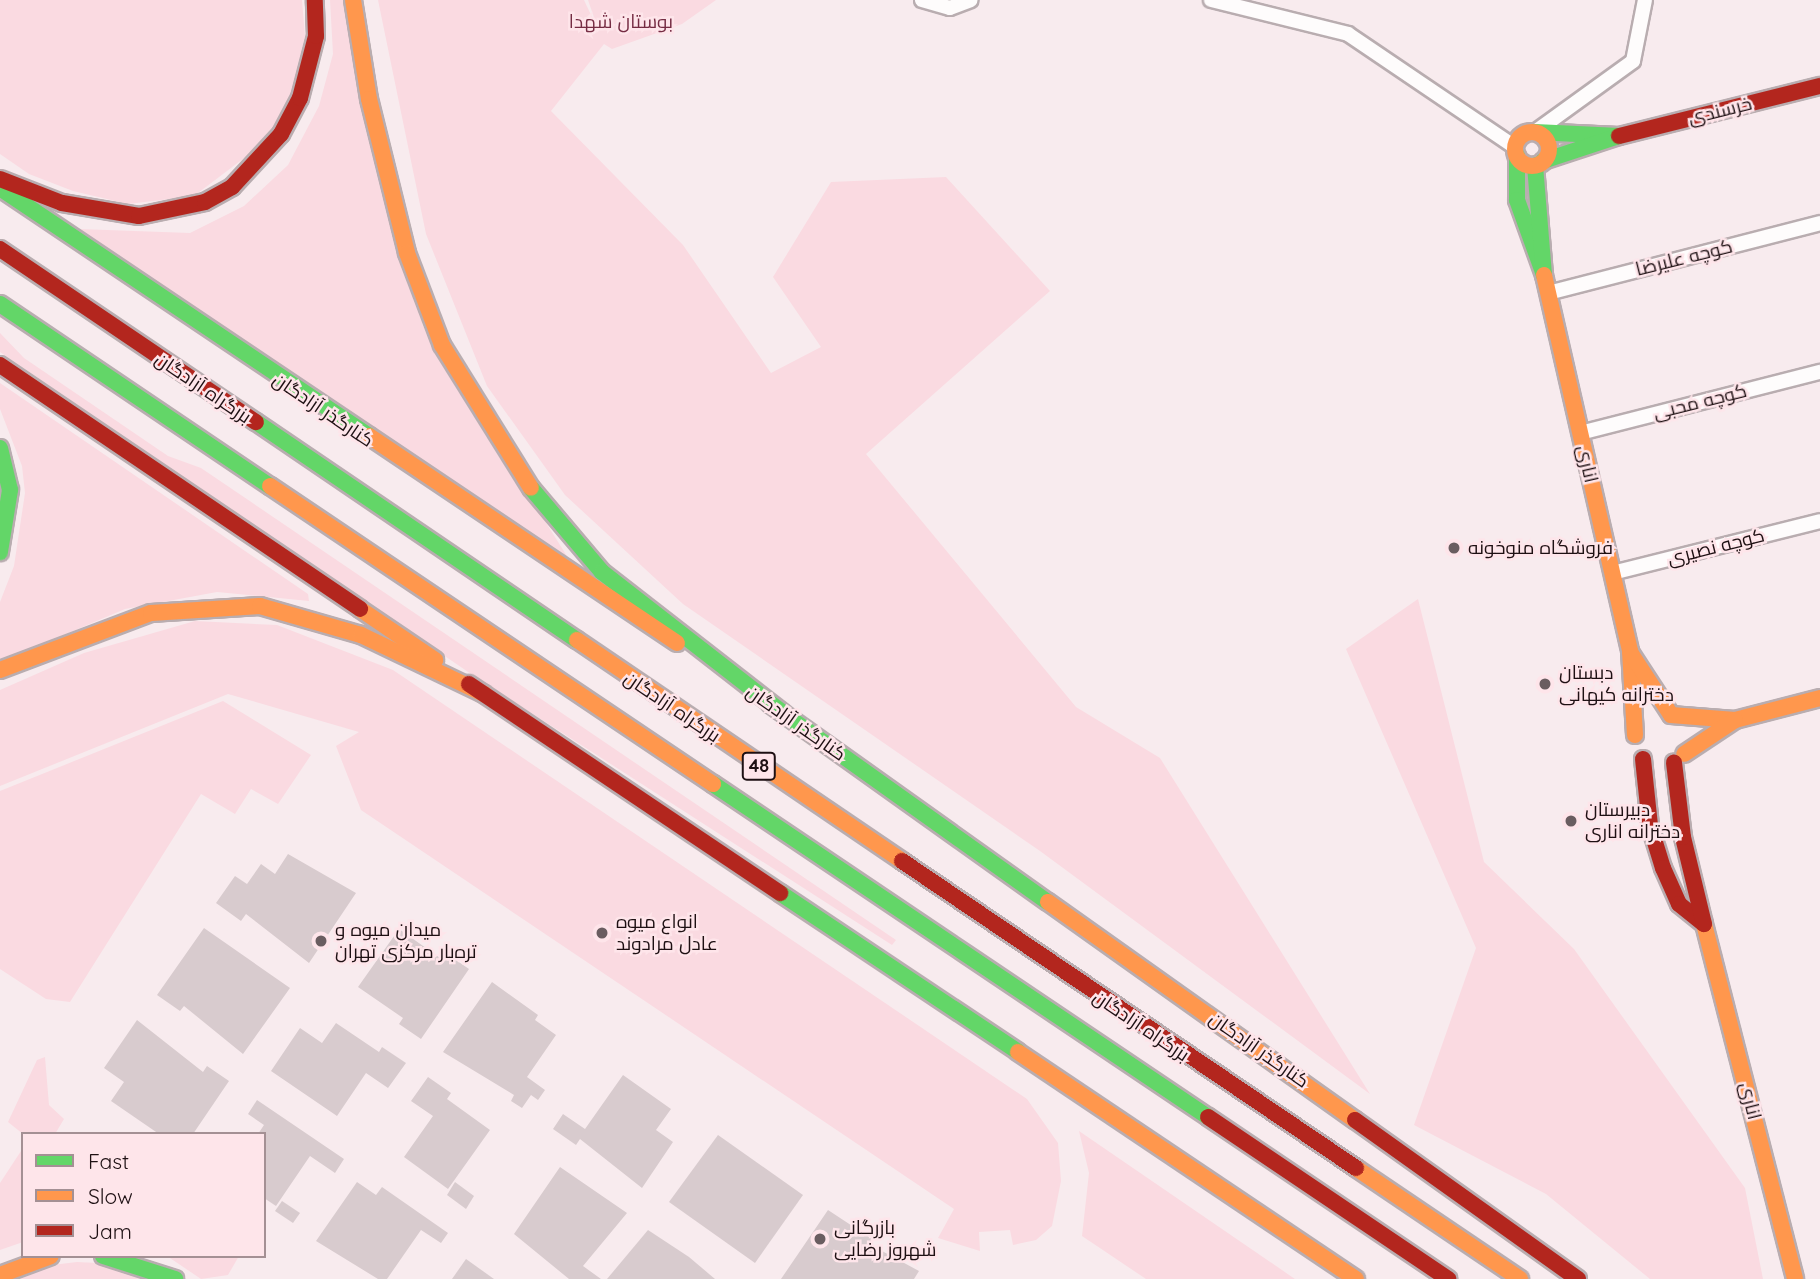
<!DOCTYPE html>
<html>
<head>
<meta charset="utf-8">
<style>
	body { margin:0 }
	#map { position:relative; width:1820px; height:1279px; overflow:hidden; background:#f8ebee; font-family:Quicksand,Cairo,sans-serif }
	div>[style] { position:absolute }
	.green>* { inset:0; background:#fadae1 }
	.building>* { inset:0; background:#d8cbce }
	.roads { filter:drop-shadow(2px 0 #b9adb0) drop-shadow(-2px 0 #b9adb0) drop-shadow(0 2px #b9adb0) drop-shadow(0 -2px #b9adb0) }
	.street>* { height:14px; margin:-7px; padding:0 7px; transform-origin:7px; border-radius:7px; background:#fefcfc }
	.fast>* { height:16px; margin:-8px; padding:0 8px; transform-origin:8px; border-radius:8px; background:#63d668 }
	.slow>* { height:16px; margin:-8px; padding:0 8px; transform-origin:8px; border-radius:8px; background:#ff974d }
	.slow>.ring { margin:-8px; padding:0; box-sizing:content-box; background:none; border:16px solid #ff974d; border-radius:50% }
	.jam>* { height:16px; margin:-8px; padding:0 8px; transform-origin:8px; border-radius:8px; background:#b3261e }
	.dots>* { width:19px; height:19px; translate:-50% -50%; box-sizing:border-box; border:4px solid #fee5ea; border-radius:50% }
	span { translate:-50% -50%; white-space:nowrap; text-align:center; line-height:1.15; -webkit-text-stroke:5px #fee5ea; paint-order:stroke }
	.shield-label span { padding:2px 5px; background:#fee5ea; border:2px solid; border-radius:5px; -webkit-text-stroke-width:0 }
	.shield-label { font-size:18px; color:#1e1013; font-weight:700 }
	.park-label { font-size:19px; color:#752c43 }
	.street-label { font-size:19px; color:#1e1013 }
	.poi-label { font-size:19px; color:#1e1013 }
	.left { translate:0 -50%; text-align:left }
	.legend { position:absolute; left:21px; top:1132px; width:245px; height:126px; box-sizing:border-box; background:#fee5ea; border:2px solid #a49094; margin:0; padding:9px 12px; list-style:none; font-size:21px; color:#1e1013 }
	.legend li { display:flex; align-items:center; gap:14px; height:35px }
	.legend b { width:35px; border:2px solid #a49094 }
</style>
</head>
<body>
<div id="map">
	<div class="green">
		<div style="clip-path:polygon(0 0,302px 0,305px 36px,290px 102px,268px 140px,194px 196px,128px 204px,73px 191px,29px 174px,0 154px)"></div>
		<div style="clip-path:polygon(330px 0,345px 0,423px 326px,570px 561px,79px 229px,190px 233px,244px 206px,288px 165px,319px 106px,333px 54px)"></div>
		<div style="clip-path:polygon(378px 0,584px 0,599px 32px,588px 0,716px 0,682px 24px,612px 49px,604px 44px,551px 111px,683px 245px,771px 373px,821px 347px,773px 277px,831px 182px,946px 177px,1050px 291px,866px 454px,1076px 707px,1160px 758px,1370px 1094px,1040px 851px,683px 604px,565px 495px,487px 386px,426px 234px)"></div>
		<div style="clip-path:polygon(0 333px,24px 358px,168px 456px,201px 468px,896px 940px,892px 945px,474px 676px,0 352px)"></div>
		<div style="clip-path:polygon(0 383px,308px 594px,309px 601px,217px 592px,125px 609px,0 662px,0 602px,14px 566px,25px 493px,22px 466px,0 409px)"></div>
		<div style="clip-path:polygon(1418px 599px,1484px 862px,1574px 949px,1745px 1188px,1763px 1279px,1650px 1279px,1546px 1194px,1414px 1125px,1476px 948px,1346px 649px)"></div>
		<div style="clip-path:polygon(195px 621px,277px 625px,393px 670px,1027px 1099px,1058px 1143px,1061px 1181px,1052px 1226px,1036px 1240px,1013px 1245px,1010px 1230px,979px 1232px,980px 1251px,938px 1238px,954px 1209px,361px 810px,336px 746px,359px 732px,228px 694px,0 786px,0 690px,84px 653px)"></div>
		<div style="clip-path:polygon(223px 701px,311px 755px,278px 804px,251px 789px,235px 814px,201px 794px,70px 1002px,46px 999px,0 969px,0 791px)"></div>
		<div style="clip-path:polygon(45px 1057px,49px 1105px,64px 1119px,55px 1134px,23px 1134px,8px 1122px,37px 1060px)"></div>
		<div style="clip-path:polygon(1079px 1131px,1295px 1279px,1146px 1279px,1082px 1236px,1089px 1173px)"></div>
		<div style="clip-path:polygon(23px 1148px,23px 1242px,0 1250px,0 1183px)"></div>
		<div style="clip-path:polygon(167px 1256px,239px 1256px,228px 1275px,201px 1279px)"></div>
		<div style="clip-path:polygon(77px 1262px,97px 1263px,152px 1279px,20px 1279px,52px 1265px)"></div>
	</div>
	<div class="building">
		<div style="clip-path:polygon(288px 854px,356px 893px,309px 963px,246px 914px,241px 921px,216px 903px,235px 876px,247px 884px,261px 864px,275px 874px)"></div>
		<div style="clip-path:polygon(204px 928px,290px 988px,243px 1054px,184px 1006px,180px 1011px,157px 995px)"></div>
		<div style="clip-path:polygon(399px 929px,443px 960px,447px 954px,469px 969px,421px 1039px,399px 1024px,403px 1018px,358px 987px)"></div>
		<div style="clip-path:polygon(492px 982px,538px 1015px,535px 1020px,556px 1035px,527px 1077px,545px 1090px,538px 1100px,531px 1095px,522px 1108px,511px 1101px,514px 1095px,443px 1052px)"></div>
		<div style="clip-path:polygon(137px 1020px,203px 1072px,207px 1066px,229px 1081px,193px 1134px,159px 1134px,111px 1101px,124px 1082px,104px 1068px)"></div>
		<div style="clip-path:polygon(336px 1023px,379px 1052px,382px 1047px,406px 1063px,388px 1088px,366px 1073px,337px 1116px,271px 1071px,300px 1028px,322px 1043px)"></div>
		<div style="clip-path:polygon(623px 1075px,671px 1109px,656px 1130px,673px 1142px,642px 1188px,580px 1139px,576px 1145px,553px 1129px,563px 1114px,585px 1129px)"></div>
		<div style="clip-path:polygon(428px 1077px,451px 1093px,447px 1099px,490px 1130px,448px 1189px,404px 1157px,433px 1116px,411px 1101px)"></div>
		<div style="clip-path:polygon(257px 1100px,344px 1159px,335px 1173px,310px 1156px,276px 1206px,264px 1198px,264px 1134px,258px 1134px,264px 1125px,248px 1114px)"></div>
		<div style="clip-path:polygon(718px 1135px,803px 1195px,755px 1263px,669px 1202px)"></div>
		<div style="clip-path:polygon(560px 1167px,627px 1213px,583px 1266px,601px 1279px,569px 1279px,514px 1234px)"></div>
		<div style="clip-path:polygon(357px 1182px,376px 1195px,382px 1187px,448px 1233px,441px 1243px,421px 1230px,387px 1279px,378px 1279px,316px 1241px)"></div>
		<div style="clip-path:polygon(455px 1182px,474px 1196px,466px 1209px,447px 1195px)"></div>
		<div style="clip-path:polygon(282px 1201px,300px 1213px,293px 1223px,275px 1211px)"></div>
		<div style="clip-path:polygon(828px 1210px,872px 1239px,869px 1244px,919px 1271px,914px 1279px,781px 1279px)"></div>
		<div style="clip-path:polygon(648px 1230px,689px 1257px,715px 1279px,607px 1279px)"></div>
		<div style="clip-path:polygon(466px 1259px,494px 1279px,452px 1279px)"></div>
	</div>
	<div class="roads">
		<div class="street">
			<div style="left:922px;top:0;width:29px;rotate:16deg"></div>
			<div style="left:950px;top:8px;width:22px;rotate:-21deg"></div>
			<div style="left:1211px;top:0;width:141px;rotate:13.9deg"></div>
			<div style="left:1348px;top:34px;width:202px;rotate:34.1deg"></div>
			<div style="left:1535px;top:132px;width:121px;rotate:-35.9deg"></div>
			<div style="left:1633px;top:61px;width:62px;rotate:-78.9deg"></div>
			<div style="left:1548px;top:293px;width:281px;rotate:-14.4deg"></div>
			<div style="left:1580px;top:433px;width:248px;rotate:-14.3deg"></div>
			<div style="left:1612px;top:573px;width:214px;rotate:-14deg"></div>
		</div>
		<div class="fast">
			<div style="left:1535px;top:132px;width:84px;rotate:2.7deg"></div>
			<div style="left:1619px;top:136px;width:80px;rotate:161.8deg"></div>
			<div style="left:1517px;top:156px;width:44px;rotate:90deg"></div>
			<div style="left:1517px;top:200px;width:80px;rotate:70.2deg"></div>
			<div style="left:1544px;top:275px;width:110px;rotate:-94.7deg"></div>
			<div style="left:0;top:188px;width:445px;rotate:33.9deg"></div>
			<div style="left:0;top:304px;width:326px;rotate:34deg"></div>
			<div style="left:256px;top:422px;width:388px;rotate:34.2deg"></div>
			<div style="left:0;top:448px;width:43px;rotate:76.6deg"></div>
			<div style="left:10px;top:490px;width:63px;rotate:99.2deg"></div>
			<div style="left:531px;top:488px;width:110px;rotate:49.8deg"></div>
			<div style="left:602px;top:572px;width:229px;rotate:37.9deg"></div>
			<div style="left:770px;top:704px;width:341px;rotate:35.5deg"></div>
			<div style="left:713px;top:784px;width:597px;rotate:33.93deg"></div>
			<div style="left:780px;top:893px;width:286px;rotate:33.7deg"></div>
			<div style="left:103px;top:1256px;width:76px;rotate:17.7deg"></div>
		</div>
		<div class="slow">
			<div style="left:353px;top:0;width:100px;rotate:80.8deg"></div>
			<div style="left:369px;top:99px;width:159px;rotate:76.1deg"></div>
			<div style="left:407px;top:253px;width:98px;rotate:69.2deg"></div>
			<div style="left:442px;top:345px;width:168px;rotate:58.1deg"></div>
			<div class="ring" style="left:1515px;top:132px;width:18px;height:18px"></div>
			<div style="left:1544px;top:275px;width:387px;rotate:77.1deg"></div>
			<div style="left:369px;top:436px;width:371px;rotate:33.9deg"></div>
			<div style="left:270px;top:486px;width:534px;rotate:33.93deg"></div>
			<div style="left:360px;top:609px;width:91px;rotate:34.2deg"></div>
			<div style="left:577px;top:640px;width:393px;rotate:34.2deg"></div>
			<div style="left:0;top:670px;width:161px;rotate:-20.7deg"></div>
			<div style="left:151px;top:613px;width:109px;rotate:-3.7deg"></div>
			<div style="left:260px;top:606px;width:105px;rotate:16deg"></div>
			<div style="left:361px;top:635px;width:136px;rotate:25.6deg"></div>
			<div style="left:1735px;top:720px;width:88px;rotate:-14.5deg"></div>
			<div style="left:1635px;top:735px;width:83px;rotate:-93.4deg"></div>
			<div style="left:1630px;top:652px;width:75px;rotate:56.9deg"></div>
			<div style="left:1671px;top:715px;width:64px;rotate:4.5deg"></div>
			<div style="left:1735px;top:720px;width:61px;rotate:146.3deg"></div>
			<div style="left:1048px;top:902px;width:377px;rotate:35.4deg"></div>
			<div style="left:1704px;top:924px;width:366px;rotate:75.6deg"></div>
			<div style="left:1018px;top:1052px;width:407px;rotate:33.9deg"></div>
			<div style="left:1356px;top:1168px;width:198px;rotate:34.1deg"></div>
			<div style="left:0;top:1275px;width:54px;rotate:-20.4deg"></div>
		</div>
		<div class="jam">
			<div style="left:1619px;top:136px;width:207px;rotate:-14deg"></div>
			<div style="left:0;top:179px;width:66px;rotate:21.2deg"></div>
			<div style="left:62px;top:203px;width:78px;rotate:9.6deg"></div>
			<div style="left:139px;top:216px;width:67px;rotate:-12deg"></div>
			<div style="left:205px;top:202px;width:31px;rotate:-29deg"></div>
			<div style="left:232px;top:187px;width:72px;rotate:-47.2deg"></div>
			<div style="left:281px;top:134px;width:41px;rotate:-62.2deg"></div>
			<div style="left:300px;top:98px;width:64px;rotate:-75.5deg"></div>
			<div style="left:316px;top:36px;width:36px;rotate:-92deg"></div>
			<div style="left:0;top:249px;width:309px;rotate:34.1deg"></div>
			<div style="left:0;top:365px;width:435px;rotate:34.1deg"></div>
			<div style="left:469px;top:684px;width:375px;rotate:33.9deg"></div>
			<div style="left:1643px;top:759px;width:67px;rotate:84deg"></div>
			<div style="left:1650px;top:826px;width:44px;rotate:72.8deg"></div>
			<div style="left:1663px;top:868px;width:39px;rotate:66deg"></div>
			<div style="left:1679px;top:904px;width:32px;rotate:39deg"></div>
			<div style="left:1704px;top:924px;width:89px;rotate:-103.6deg"></div>
			<div style="left:1683px;top:837px;width:75px;rotate:-96.9deg"></div>
			<div style="left:902px;top:861px;width:548px;rotate:34.07deg"></div>
			<div style="left:1208px;top:1117px;width:290px;rotate:34deg"></div>
			<div style="left:1355px;top:1120px;width:274px;rotate:35.5deg"></div>
		</div>
	</div>
	<div class="dots">
		<div style="left:1454px;top:548px;background:#6a5d60"></div>
		<div style="left:1545px;top:684px;background:#6a5d60"></div>
		<div style="left:1571px;top:821px;background:#6a5d60"></div>
		<div style="left:602px;top:933px;background:#6a5d60"></div>
		<div style="left:321px;top:941px;background:#6a5d60"></div>
		<div style="left:820px;top:1239px;background:#6a5d60"></div>
	</div>
	<div class="shield-label">
		<span style="left:759px;top:766px">48</span>
	</div>
	<div class="park-label">
		<span style="left:621px;top:22px">بوستان شهدا</span>
	</div>
	<div class="street-label">
		<span style="left:1720px;top:111px;rotate:-14deg">خرسندی</span>
		<span style="left:1684px;top:258px;rotate:-14deg">کوچه علیرضا</span>
		<span style="left:203px;top:388px;rotate:34deg">بزرگراه آزادگان</span>
		<span style="left:1700px;top:402px;rotate:-14deg">کوچه محبی</span>
		<span style="left:323px;top:410px;rotate:34deg">کنارگذر آزادگان</span>
		<span style="left:1587px;top:464px;rotate:77deg">اناری</span>
		<span style="left:1716px;top:547px;rotate:-14deg">کوچه نصیری</span>
		<span style="left:672px;top:707px;rotate:34deg">بزرگراه آزادگان</span>
		<span style="left:796px;top:723px;rotate:35deg">کنارگذر آزادگان</span>
		<span style="left:1141px;top:1026px;rotate:34deg">بزرگراه آزادگان</span>
		<span style="left:1259px;top:1050px;rotate:35deg">کنارگذر آزادگان</span>
		<span style="left:1750px;top:1101px;rotate:76deg">اناری</span>
	</div>
	<div class="poi-label">
		<span class="left" style="left:1468px;top:548px">فروشگاه منوخونه</span>
		<span class="left" style="left:1559px;top:684px">دبستان<br>دخترانه کیهانی</span>
		<span class="left" style="left:1585px;top:821px">دبیرستان<br>دخترانه اناری</span>
		<span class="left" style="left:616px;top:933px">انواع میوه<br>عادل مرادوند</span>
		<span class="left" style="left:335px;top:941px">میدان میوه و<br>تره‌بار مرکزی تهران</span>
		<span class="left" style="left:834px;top:1239px">بازرگانی<br>شهروز رضایی</span>
	</div>
	<ul class="legend">
	<li><b style="height:9px;background:#63d668"></b>Fast</li>
	<li><b style="height:9px;background:#ff974d"></b>Slow</li>
	<li><b style="height:9px;background:#b3261e"></b>Jam</li>
	</ul>
</div>
</body>
</html>
